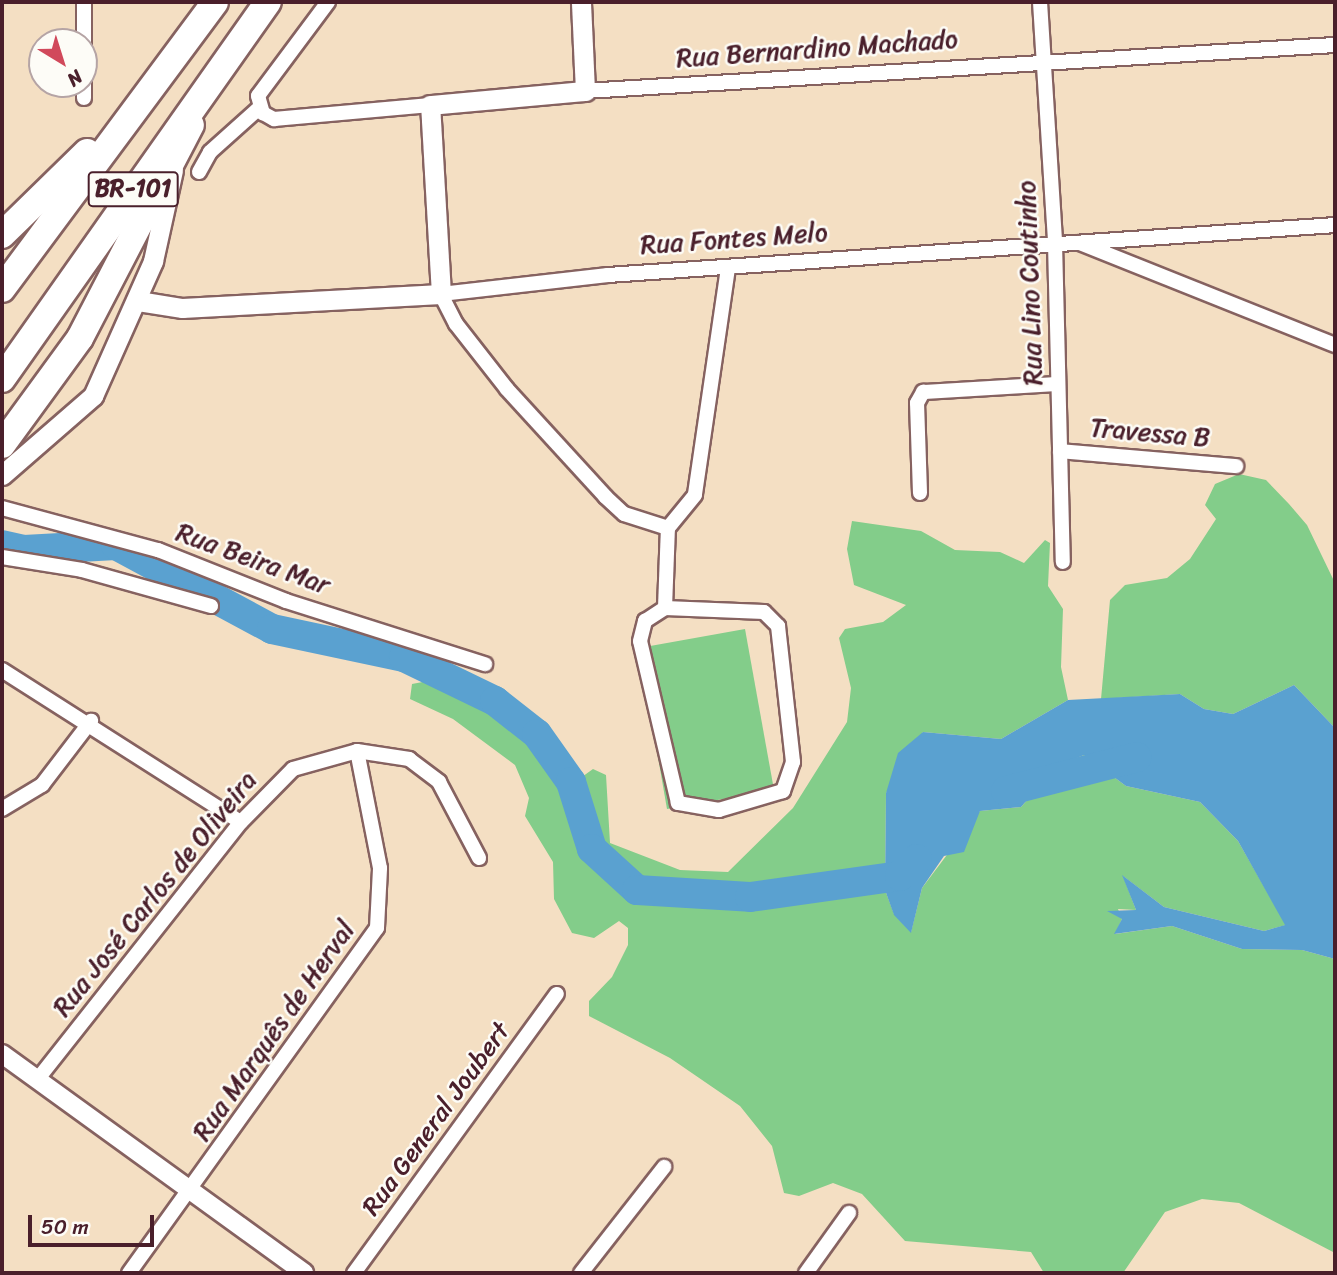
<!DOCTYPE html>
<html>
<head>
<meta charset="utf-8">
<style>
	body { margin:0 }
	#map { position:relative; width:1337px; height:1275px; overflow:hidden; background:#f4dfc3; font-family:Sriracha,sans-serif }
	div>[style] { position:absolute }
	.green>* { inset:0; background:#83cd8a }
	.water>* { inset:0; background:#5aa1d0 }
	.river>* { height:30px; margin:-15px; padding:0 15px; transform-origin:15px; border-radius:15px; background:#5aa1d0 }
	.roads { filter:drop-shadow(2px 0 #866260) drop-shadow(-2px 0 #866260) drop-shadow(0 2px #866260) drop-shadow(0 -2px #866260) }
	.minor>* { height:14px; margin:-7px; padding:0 7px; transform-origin:7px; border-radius:7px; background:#fff }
	.tertiary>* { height:18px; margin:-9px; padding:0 9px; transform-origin:9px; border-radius:9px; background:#fff }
	.secondary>* { height:19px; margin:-9.5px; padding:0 9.5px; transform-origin:9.5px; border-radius:9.5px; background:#fff }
	.motorway>* { height:26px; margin:-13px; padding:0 13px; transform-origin:13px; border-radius:13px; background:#fff }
	span { translate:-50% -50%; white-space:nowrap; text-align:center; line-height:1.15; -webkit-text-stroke:5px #fdfcf7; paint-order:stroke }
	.shield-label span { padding:2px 5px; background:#fdfcf7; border:2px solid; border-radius:5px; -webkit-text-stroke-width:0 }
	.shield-label { font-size:24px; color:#4a1f2b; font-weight:700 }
	.street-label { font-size:26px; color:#4a1f2b }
	.frame { position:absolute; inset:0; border:4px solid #4a1f2b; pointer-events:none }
	.north { position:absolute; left:28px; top:28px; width:70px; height:70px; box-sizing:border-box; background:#fdfcf7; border:2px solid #b5a4a5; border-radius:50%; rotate:142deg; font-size:19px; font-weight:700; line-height:28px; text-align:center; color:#4a1f2b }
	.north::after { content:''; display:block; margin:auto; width:24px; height:32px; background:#d1495b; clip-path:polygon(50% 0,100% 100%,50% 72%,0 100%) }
	.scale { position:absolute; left:28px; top:1215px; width:126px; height:32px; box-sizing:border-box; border:4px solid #4a1f2b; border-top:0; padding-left:9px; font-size:21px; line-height:24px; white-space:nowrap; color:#4a1f2b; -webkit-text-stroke:5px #fdfcf7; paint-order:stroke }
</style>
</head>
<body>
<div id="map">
	<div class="green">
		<div style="clip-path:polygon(1239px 474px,1266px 480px,1289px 504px,1307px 525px,1335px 583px,1335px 728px,1294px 685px,1233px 714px,1204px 709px,1180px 694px,1101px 699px,1110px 600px,1125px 585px,1167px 578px,1190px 559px,1216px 519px,1205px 505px,1215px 484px)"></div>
		<div style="clip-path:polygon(852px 521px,921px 531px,955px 550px,1000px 552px,1024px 563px,1045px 540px,1050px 543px,1048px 586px,1063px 609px,1061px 667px,1068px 700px,1001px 739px,923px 732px,886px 793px,885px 890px,894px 914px,911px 932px,922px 888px,980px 811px,1021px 807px,1057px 766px,1084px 755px,1126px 786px,1200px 802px,1238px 841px,1286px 925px,1264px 931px,1164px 907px,1123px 876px,1136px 910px,1118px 909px,1122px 919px,1115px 934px,1172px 926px,1242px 949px,1302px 950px,1335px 959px,1335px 1253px,1239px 1203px,1202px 1199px,1165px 1212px,1123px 1273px,1044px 1273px,1031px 1252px,905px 1241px,862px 1194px,833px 1183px,799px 1196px,784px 1193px,772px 1146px,740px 1106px,670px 1058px,589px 1016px,589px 1001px,612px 977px,628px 945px,628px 928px,619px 921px,594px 938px,572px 933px,554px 899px,553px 862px,525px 816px,529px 798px,515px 765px,453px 719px,410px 699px,412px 684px,433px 680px,499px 717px,544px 755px,568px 793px,582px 838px,586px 814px,579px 779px,593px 769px,606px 775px,610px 843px,680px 870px,728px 872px,793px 808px,847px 722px,851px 688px,839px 638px,845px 629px,883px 622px,906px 605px,854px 585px,847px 549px)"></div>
		<div style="clip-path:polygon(745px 629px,774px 790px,667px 809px,639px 648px)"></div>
	</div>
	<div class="water">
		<div style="clip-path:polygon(1294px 685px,1335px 728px,1335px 959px,1302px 950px,1242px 949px,1172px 926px,1114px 934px,1122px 919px,1107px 911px,1136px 910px,1122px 875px,1164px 907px,1264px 931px,1285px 925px,1238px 841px,1200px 802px,1126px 786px,1084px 755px,1057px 766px,1021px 807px,980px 811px,964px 852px,944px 856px,922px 888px,911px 933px,894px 915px,885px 890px,886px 793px,898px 753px,923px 732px,1001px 739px,1068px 700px,1180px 694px,1204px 709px,1233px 714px)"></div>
	</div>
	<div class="river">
		<div style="left:2px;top:545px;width:23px;rotate:13deg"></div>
		<div style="left:24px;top:550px;width:92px;rotate:-3.1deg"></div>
		<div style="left:116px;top:545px;width:177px;rotate:28.3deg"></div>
		<div style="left:272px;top:629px;width:135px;rotate:12deg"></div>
		<div style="left:404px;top:657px;width:101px;rotate:25.8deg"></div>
		<div style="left:495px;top:701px;width:53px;rotate:38.2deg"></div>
		<div style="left:537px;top:734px;width:59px;rotate:54.7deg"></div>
		<div style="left:571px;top:782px;width:70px;rotate:72.6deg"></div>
		<div style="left:592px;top:849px;width:61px;rotate:42.3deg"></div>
		<div style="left:637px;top:890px;width:113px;rotate:3.5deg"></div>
		<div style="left:750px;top:897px;width:151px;rotate:-8deg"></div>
		<div style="left:900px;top:876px;width:24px;rotate:-45deg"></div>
		<div style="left:1006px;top:791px;width:135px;rotate:-14.5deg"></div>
	</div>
	<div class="roads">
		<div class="minor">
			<div style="left:84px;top:2px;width:96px;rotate:90deg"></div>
			<div style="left:328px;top:2px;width:117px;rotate:126.7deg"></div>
			<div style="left:258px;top:96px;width:18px;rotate:74deg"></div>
			<div style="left:263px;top:113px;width:13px;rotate:29deg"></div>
			<div style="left:274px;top:119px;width:157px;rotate:-5.1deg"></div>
			<div style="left:1040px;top:2px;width:241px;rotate:86.4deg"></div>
			<div style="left:1055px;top:243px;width:319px;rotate:88.6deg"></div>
			<div style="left:585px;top:91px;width:751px;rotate:-3.51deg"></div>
			<div style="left:199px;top:172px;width:23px;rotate:-61deg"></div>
			<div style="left:210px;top:152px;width:66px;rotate:-41.9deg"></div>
			<div style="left:1080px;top:243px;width:275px;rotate:21.8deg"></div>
			<div style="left:728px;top:268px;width:229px;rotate:98.3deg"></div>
			<div style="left:695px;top:495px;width:43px;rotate:129.3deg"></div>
			<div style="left:668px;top:528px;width:46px;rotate:-162.3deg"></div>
			<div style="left:624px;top:514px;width:26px;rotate:-137deg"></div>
			<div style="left:605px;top:496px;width:145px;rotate:-132.5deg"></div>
			<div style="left:507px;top:389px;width:83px;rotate:-128.1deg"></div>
			<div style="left:456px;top:324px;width:34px;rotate:-117deg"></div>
			<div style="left:441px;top:294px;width:168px;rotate:-6.5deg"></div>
			<div style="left:608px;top:275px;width:729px;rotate:-3.93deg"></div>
			<div style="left:1060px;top:451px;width:177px;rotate:4.9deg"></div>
			<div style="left:920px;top:493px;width:90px;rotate:-91.9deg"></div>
			<div style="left:917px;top:403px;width:13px;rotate:-61deg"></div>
			<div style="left:923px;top:392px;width:135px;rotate:-3.4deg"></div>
			<div style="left:2px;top:508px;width:162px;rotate:15.1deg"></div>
			<div style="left:158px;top:550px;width:138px;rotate:21.7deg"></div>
			<div style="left:286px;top:601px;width:209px;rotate:17.6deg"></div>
			<div style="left:2px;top:557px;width:81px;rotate:9.2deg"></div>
			<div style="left:82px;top:570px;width:134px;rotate:15.6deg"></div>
			<div style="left:665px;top:608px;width:99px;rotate:2.3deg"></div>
			<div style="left:764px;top:612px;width:20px;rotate:45deg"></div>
			<div style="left:778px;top:626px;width:137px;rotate:83.7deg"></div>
			<div style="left:793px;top:762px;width:31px;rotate:109deg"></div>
			<div style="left:783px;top:791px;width:67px;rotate:163.5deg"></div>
			<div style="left:719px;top:810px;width:42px;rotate:-170.3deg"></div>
			<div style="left:678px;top:803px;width:166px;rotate:-103.2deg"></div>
			<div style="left:640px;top:641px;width:21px;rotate:-76deg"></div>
			<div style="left:645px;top:621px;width:24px;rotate:-33deg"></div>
			<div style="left:665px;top:608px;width:80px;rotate:-87.9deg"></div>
			<div style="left:2px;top:670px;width:283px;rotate:32.5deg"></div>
			<div style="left:2px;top:809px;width:47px;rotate:-31deg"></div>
			<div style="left:42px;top:785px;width:81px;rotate:-52.6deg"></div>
			<div style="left:37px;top:1080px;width:329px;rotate:-51.7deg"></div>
			<div style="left:241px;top:822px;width:74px;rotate:-45.5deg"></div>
			<div style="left:293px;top:769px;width:66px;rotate:-15.7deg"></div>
			<div style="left:357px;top:751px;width:53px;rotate:8.7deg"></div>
			<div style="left:409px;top:759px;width:38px;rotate:37deg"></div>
			<div style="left:439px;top:782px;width:86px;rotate:62.2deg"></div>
			<div style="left:129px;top:1273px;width:425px;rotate:-54.3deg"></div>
			<div style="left:377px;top:928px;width:60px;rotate:-87.1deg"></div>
			<div style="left:380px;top:868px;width:119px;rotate:-101.1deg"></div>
			<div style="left:354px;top:1273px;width:345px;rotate:-54deg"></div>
			<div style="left:581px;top:1273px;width:135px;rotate:-51.9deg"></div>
			<div style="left:806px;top:1273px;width:74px;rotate:-54.4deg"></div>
		</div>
		<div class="tertiary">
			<div style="left:2px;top:1054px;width:373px;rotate:35.9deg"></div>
		</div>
		<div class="secondary">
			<div style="left:138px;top:301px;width:45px;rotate:9deg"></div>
			<div style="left:182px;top:308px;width:259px;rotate:-3.1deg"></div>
			<div style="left:441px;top:294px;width:189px;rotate:-93.3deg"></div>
			<div style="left:430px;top:105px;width:156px;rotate:-5.2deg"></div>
			<div style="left:585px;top:91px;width:89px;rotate:-92.6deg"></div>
			<div style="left:2px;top:475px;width:121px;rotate:-41deg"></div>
			<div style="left:93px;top:396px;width:148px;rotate:-66deg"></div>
			<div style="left:153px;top:261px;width:93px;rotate:-77.6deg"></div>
		</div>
		<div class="motorway">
			<div style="left:2px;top:235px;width:119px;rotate:-44.3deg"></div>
			<div style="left:2px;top:289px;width:357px;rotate:-53.4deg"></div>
			<div style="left:2px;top:379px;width:461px;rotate:-54.8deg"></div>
			<div style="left:2px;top:445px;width:132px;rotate:-53.9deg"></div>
			<div style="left:80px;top:338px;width:240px;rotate:-62.5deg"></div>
		</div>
	</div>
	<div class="shield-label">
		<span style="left:133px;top:189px">BR-101</span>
	</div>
	<div class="street-label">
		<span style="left:817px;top:49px;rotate:-4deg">Rua Bernardino Machado</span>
		<span style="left:734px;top:239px;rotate:-4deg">Rua Fontes Melo</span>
		<span style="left:1030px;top:283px;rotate:-92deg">Rua Lino Coutinho</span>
		<span style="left:1150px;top:433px;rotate:5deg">Travessa B</span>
		<span style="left:253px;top:559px;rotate:20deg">Rua Beira Mar</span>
		<span style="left:155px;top:894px;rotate:-51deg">Rua José Carlos de Oliveira</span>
		<span style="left:274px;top:1031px;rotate:-55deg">Rua Marquês de Herval</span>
		<span style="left:436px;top:1119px;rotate:-54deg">Rua General Joubert</span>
	</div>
	<div class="frame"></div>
	<div class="north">N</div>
	<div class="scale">50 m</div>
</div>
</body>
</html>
